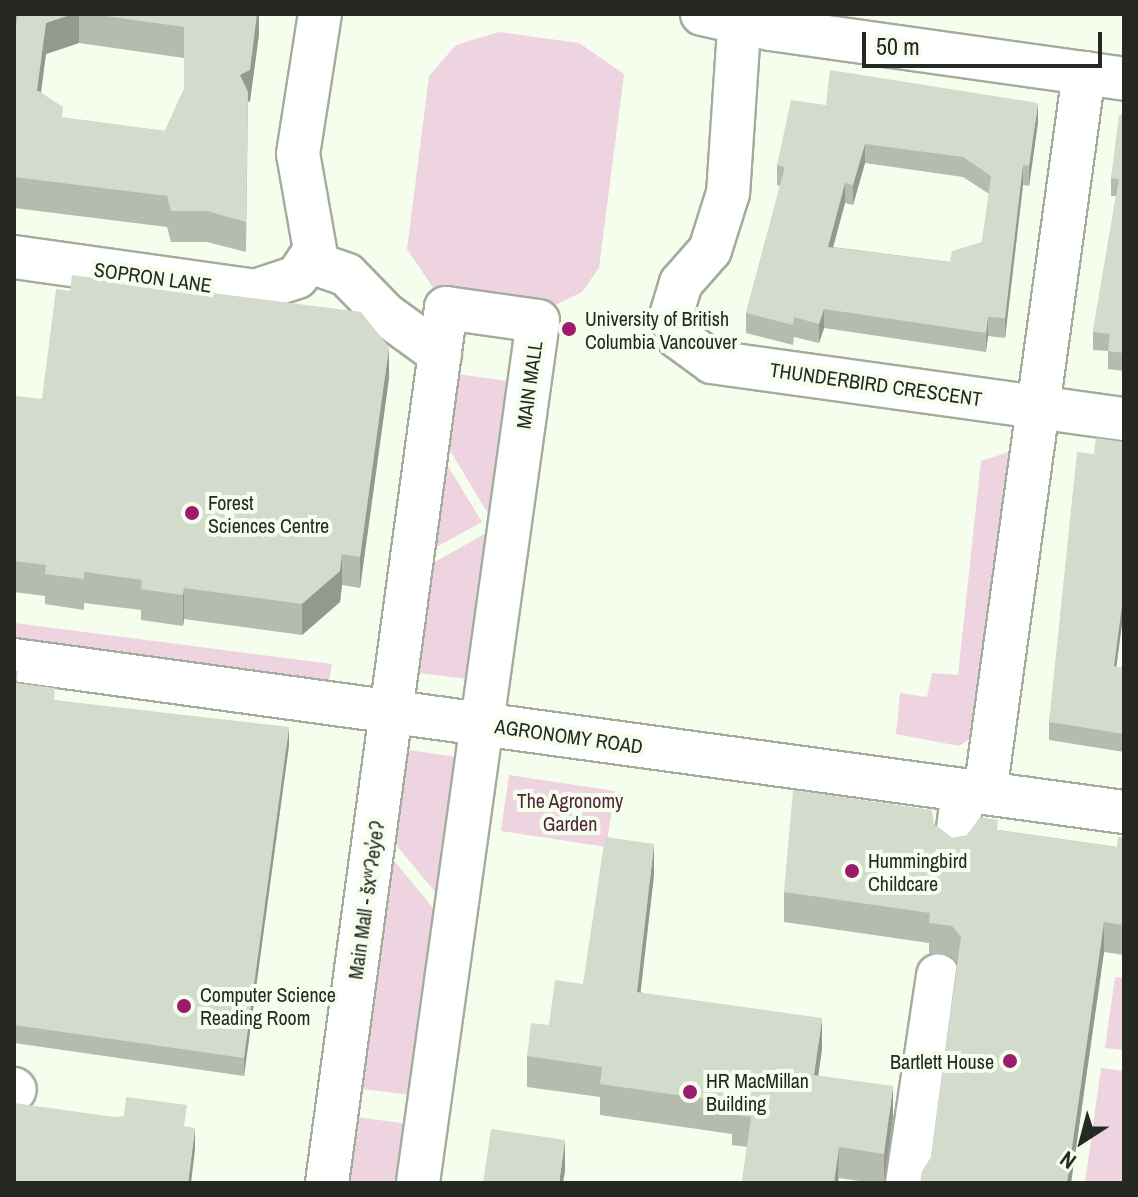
<!DOCTYPE html>
<html>
<head>
<meta charset="utf-8">
<style>
	body { margin:0 }
	#map { position:relative; width:1138px; height:1197px; overflow:hidden; background:#f5fded; font-family:"Archivo Narrow",sans-serif }
	div>[style] { position:absolute }
	.green>* { inset:0; background:#eed4e0 }
	.roads { filter:drop-shadow(2px 0 #a4ac9d) drop-shadow(-2px 0 #a4ac9d) drop-shadow(0 2px #a4ac9d) drop-shadow(0 -2px #a4ac9d) }
	.minor>* { height:42px; margin:-21px; padding:0 21px; transform-origin:21px; border-radius:21px; background:#fff }
	.wall>* { inset:0; background:#b5bcaf }
	.shaded-wall>* { inset:0; background:#94998f }
	.building>* { inset:0; background:#d3dbcc }
	.dots>* { width:22px; height:22px; translate:-50% -50%; box-sizing:border-box; border:4px solid #f5fded; border-radius:50% }
	span { translate:-50% -50%; white-space:nowrap; text-align:center; line-height:1.15; -webkit-text-stroke:8px #f5fded; paint-order:stroke }
	.street-label { font-size:20px; color:#252823 }
	.poi-label { font-size:20px; color:#252823 }
	.left { translate:0 -50%; text-align:left }
	.right { translate:-100% -50%; text-align:right }
	.park-label { font-size:20px; color:#50263d }
	.frame { position:absolute; inset:0; border:16px solid #252823; pointer-events:none }
	.north { position:absolute; left:1042px; top:1101px; width:80px; height:80px; -webkit-text-stroke:6px #f5fded; paint-order:stroke; rotate:216deg; font-size:22px; font-weight:700; line-height:32px; text-align:center; color:#252823 }
	.north::after { content:''; display:block; margin:auto; width:28px; height:36px; background:#252823; clip-path:polygon(50% 0,100% 100%,50% 72%,0 100%) }
	.scale { position:absolute; left:862px; top:32px; width:240px; height:36px; box-sizing:border-box; border:4px solid #252823; border-top:0; padding-left:10px; font-size:24px; line-height:28px; white-space:nowrap; color:#252823; -webkit-text-stroke:6px #f5fded; paint-order:stroke }
</style>
</head>
<body>
<div id="map">
	<div class="green">
		<div style="clip-path:polygon(499px 32px,579px 43px,624px 74px,599px 268px,582px 292px,545px 310px,436px 292px,407px 249px,429px 76px,456px 45px)"></div>
		<div style="clip-path:polygon(450px 373px,516px 382px,490px 517px,442px 437px)"></div>
		<div style="clip-path:polygon(1015px 450px,978px 733px,959px 746px,896px 734px,900px 693px,927px 697px,932px 673px,958px 675px,981px 461px)"></div>
		<div style="clip-path:polygon(440px 453px,482px 522px,427px 552px)"></div>
		<div style="clip-path:polygon(488px 532px,476px 680px,410px 672px,424px 568px)"></div>
		<div style="clip-path:polygon(15px 623px,332px 664px,329px 681px,14px 640px)"></div>
		<div style="clip-path:polygon(400px 749px,465px 758px,445px 904px,388px 835px)"></div>
		<div style="clip-path:polygon(509px 775px,615px 791px,606px 847px,501px 831px)"></div>
		<div style="clip-path:polygon(386px 851px,443px 920px,419px 1096px,354px 1088px)"></div>
		<div style="clip-path:polygon(1115px 977px,1124px 978px,1124px 1050px,1105px 1048px)"></div>
		<div style="clip-path:polygon(1101px 1068px,1124px 1071px,1124px 1183px,1085px 1183px)"></div>
		<div style="clip-path:polygon(350px 1116px,415px 1125px,408px 1183px,341px 1183px)"></div>
	</div>
	<div class="roads">
		<div class="minor">
			<div style="left:702px;top:14px;width:70px;rotate:12.4deg"></div>
			<div style="left:770px;top:29px;width:358px;rotate:8deg"></div>
			<div style="left:740px;top:14px;width:179px;rotate:93.8deg"></div>
			<div style="left:728px;top:193px;width:60px;rotate:107.5deg"></div>
			<div style="left:710px;top:250px;width:44px;rotate:131.3deg"></div>
			<div style="left:681px;top:283px;width:31px;rotate:107deg"></div>
			<div style="left:672px;top:313px;width:25px;rotate:76deg"></div>
			<div style="left:678px;top:337px;width:42px;rotate:36.3deg"></div>
			<div style="left:712px;top:362px;width:416px;rotate:7.9deg"></div>
			<div style="left:14px;top:257px;width:243px;rotate:8deg"></div>
			<div style="left:255px;top:291px;width:44px;rotate:-18.4deg"></div>
			<div style="left:297px;top:277px;width:32px;rotate:-56deg"></div>
			<div style="left:315px;top:250px;width:97px;rotate:-100deg"></div>
			<div style="left:298px;top:154px;width:142px;rotate:-81.1deg"></div>
			<div style="left:310px;top:262px;width:39px;rotate:19deg"></div>
			<div style="left:347px;top:275px;width:54px;rotate:45.7deg"></div>
			<div style="left:385px;top:314px;width:68px;rotate:36deg"></div>
			<div style="left:14px;top:660px;width:1120px;rotate:7.8deg"></div>
			<div style="left:985px;top:793px;width:727px;rotate:-82.17deg"></div>
			<div style="left:956px;top:844px;width:54px;rotate:-82.6deg"></div>
			<div style="left:14px;top:1089px;width:1px;rotate:45deg"></div>
			<div style="left:327px;top:1183px;width:883px;rotate:-82.26deg"></div>
			<div style="left:446px;top:308px;width:93px;rotate:8deg"></div>
			<div style="left:538px;top:321px;width:870px;rotate:97.93deg"></div>
			<div style="left:907px;top:1183px;width:210px;rotate:-81.5deg"></div>
		</div>
	</div>
	<div class="wall">
		<div style="clip-path:polygon(evenodd,14px 14px,259px 14px,259px 34px,250px 101px,248px 102px,246px 252px,207px 242px,171px 242px,167px 227px,14px 208px,14px 14px,79px 43px,184px 58px,184px 89px,165px 131px,63px 118px,41px 92px,46px 54px,79px 43px)"></div>
		<div style="clip-path:polygon(evenodd,826px 105px,1038px 122px,1029px 186px,1023px 185px,1005px 338px,988px 336px,986px 352px,824px 328px,819px 343px,794px 337px,793px 345px,746px 333px,746px 313px,780px 186px,777px 185px,777px 165px,826px 105px,865px 163px,963px 177px,989px 194px,982px 242px,950px 262px,833px 247px,845px 203px,853px 205px,865px 163px)"></div>
		<div style="clip-path:polygon(1124px 115px,1124px 371px,1108px 369px,1108px 351px,1093px 350px,1093px 332px,1116px 196px,1111px 196px,1111px 178px)"></div>
		<div style="clip-path:polygon(389px 378px,360px 588px,342px 585px,340px 602px,302px 635px,184px 619px,183px 626px,141px 620px,141px 610px,84px 603px,84px 610px,45px 604px,45px 596px,14px 592px,14px 410px,42px 399px)"></div>
		<div style="clip-path:polygon(1124px 442px,1124px 609px,1116px 667px,1124px 668px,1124px 752px,1049px 740px,1049px 722px,1094px 454px)"></div>
		<div style="clip-path:polygon(14px 670px,18px 683px,55px 700px,289px 745px,244px 1076px,14px 1043px)"></div>
		<div style="clip-path:polygon(934px 824px,952px 838px,998px 830px,1117px 847px,1124px 837px,1124px 955px,1104px 952px,1071px 1183px,920px 1183px,931px 1157px,957px 962px,952px 956px,929px 953px,929px 943px,784px 922px,784px 892px)"></div>
		<div style="clip-path:polygon(654px 875px,640px 992px,822px 1049px,818px 1075px,893px 1117px,884px 1183px,873px 1183px,839px 1178px,838px 1183px,742px 1183px,747px 1147px,732px 1145px,732px 1134px,600px 1115px,600px 1097px,527px 1087px,527px 1056px,549px 1025px,583px 984px)"></div>
	</div>
	<div class="shaded-wall">
		<div style="clip-path:polygon(73px 14px,79px 14px,79px 43px,46px 54px,37px 121px,37px 90px,46px 23px)"></div>
		<div style="clip-path:polygon(257px 14px,259px 14px,259px 34px,250px 101px,248px 102px,246px 252px,248px 102px,240px 75px)"></div>
		<div style="clip-path:polygon(1038px 103px,1038px 122px,1029px 186px,1029px 166px)"></div>
		<div style="clip-path:polygon(865px 144px,865px 163px,853px 205px,853px 185px)"></div>
		<div style="clip-path:polygon(1023px 165px,1023px 185px,1005px 338px,1005px 318px)"></div>
		<div style="clip-path:polygon(845px 183px,845px 203px,828px 266px,828px 247px)"></div>
		<div style="clip-path:polygon(824px 309px,824px 328px,819px 343px,819px 324px)"></div>
		<div style="clip-path:polygon(988px 317px,988px 336px,986px 352px,986px 333px)"></div>
		<div style="clip-path:polygon(389px 347px,389px 378px,360px 588px,360px 557px)"></div>
		<div style="clip-path:polygon(342px 554px,342px 585px,340px 602px,302px 635px,302px 604px)"></div>
		<div style="clip-path:polygon(184px 588px,184px 619px,183px 626px,183px 595px)"></div>
		<div style="clip-path:polygon(1124px 590px,1124px 609px,1114px 685px,1114px 666px)"></div>
		<div style="clip-path:polygon(289px 727px,289px 745px,244px 1076px,244px 1058px)"></div>
		<div style="clip-path:polygon(654px 844px,654px 875px,637px 1023px,637px 992px)"></div>
		<div style="clip-path:polygon(1104px 922px,1104px 952px,1071px 1183px,1067px 1183px)"></div>
		<div style="clip-path:polygon(822px 1018px,822px 1049px,814px 1106px,814px 1075px)"></div>
		<div style="clip-path:polygon(893px 1086px,893px 1117px,884px 1183px,884px 1154px)"></div>
		<div style="clip-path:polygon(195px 1128px,195px 1150px,191px 1183px,188px 1183px)"></div>
		<div style="clip-path:polygon(565px 1140px,565px 1171px,563px 1183px,559px 1183px)"></div>
		<div style="clip-path:polygon(839px 1147px,838px 1183px,834px 1183px)"></div>
	</div>
	<div class="building">
		<div style="clip-path:polygon(18px 14px,73px 14px,46px 23px,37px 90px,63px 107px,62px 117px,165px 131px,184px 89px,184px 27px,92px 14px,257px 14px,250px 70px,240px 75px,248px 92px,246px 222px,207px 211px,171px 211px,167px 196px,14px 177px,14px 36px)"></div>
		<div style="clip-path:polygon(evenodd,830px 70px,1038px 103px,1029px 166px,1023px 165px,1005px 318px,988px 317px,986px 333px,824px 309px,819px 324px,794px 317px,793px 325px,746px 313px,785px 167px,777px 165px,791px 100px,826px 105px,830px 70px,865px 144px,963px 157px,991px 176px,982px 242px,952px 251px,950px 262px,828px 247px,845px 183px,853px 185px,865px 144px)"></div>
		<div style="clip-path:polygon(1119px 115px,1124px 115px,1124px 353px,1108px 351px,1110px 334px,1093px 332px,1119px 179px,1111px 178px)"></div>
		<div style="clip-path:polygon(72px 275px,361px 312px,389px 347px,360px 557px,342px 554px,340px 571px,302px 604px,184px 588px,183px 595px,141px 589px,142px 580px,84px 572px,84px 579px,45px 574px,46px 565px,14px 561px,14px 410px,16px 396px,42px 399px,56px 289px,70px 291px)"></div>
		<div style="clip-path:polygon(1096px 438px,1124px 442px,1124px 590px,1114px 666px,1124px 668px,1124px 734px,1049px 722px,1077px 452px,1094px 454px)"></div>
		<div style="clip-path:polygon(14px 670px,18px 671px,16px 683px,55px 688px,54px 700px,289px 727px,244px 1058px,14px 1025px)"></div>
		<div style="clip-path:polygon(793px 790px,932px 810px,934px 824px,952px 838px,966px 836px,980px 817px,998px 820px,997px 830px,1117px 847px,1118px 837px,1124px 837px,1124px 925px,1104px 922px,1067px 1183px,920px 1183px,922px 1171px,931px 1157px,961px 937px,952px 926px,929px 923px,930px 913px,784px 892px)"></div>
		<div style="clip-path:polygon(605px 837px,654px 844px,637px 992px,822px 1018px,814px 1075px,893px 1086px,884px 1154px,839px 1147px,834px 1183px,742px 1183px,751px 1117px,732px 1114px,733px 1103px,600px 1084px,602px 1067px,527px 1056px,531px 1023px,549px 1025px,555px 980px,583px 984px)"></div>
		<div style="clip-path:polygon(126px 1097px,187px 1105px,184px 1126px,195px 1128px,188px 1183px,14px 1183px,14px 1103px,114px 1117px,124px 1116px)"></div>
		<div style="clip-path:polygon(491px 1129px,565px 1140px,559px 1183px,483px 1183px)"></div>
	</div>
	<div class="dots">
		<div style="left:569px;top:329px;background:#9d1b6d"></div>
		<div style="left:192px;top:513px;background:#9d1b6d"></div>
		<div style="left:852px;top:871px;background:#9d1b6d"></div>
		<div style="left:184px;top:1006px;background:#9d1b6d"></div>
		<div style="left:1010px;top:1061px;background:#9d1b6d"></div>
		<div style="left:690px;top:1092px;background:#9d1b6d"></div>
	</div>
	<div class="street-label">
		<span style="left:153px;top:277px;rotate:8deg">SOPRON LANE</span>
		<span style="left:876px;top:384px;rotate:8deg">THUNDERBIRD CRESCENT</span>
		<span style="left:529px;top:385px;rotate:-82deg">MAIN MALL</span>
		<span style="left:569px;top:736px;rotate:8deg">AGRONOMY ROAD</span>
		<span style="left:366px;top:900px;rotate:-82deg">Main Mall - šxʷʔey̓eʔ</span>
	</div>
	<div class="poi-label">
		<span class="left" style="left:585px;top:330px">University of British<br>Columbia Vancouver</span>
		<span class="left" style="left:208px;top:514px">Forest<br>Sciences Centre</span>
		<span class="left" style="left:868px;top:872px">Hummingbird<br>Childcare</span>
		<span class="left" style="left:200px;top:1006px">Computer Science<br>Reading Room</span>
		<span class="right" style="left:994px;top:1061px">Bartlett House</span>
		<span class="left" style="left:706px;top:1092px">HR MacMillan<br>Building</span>
	</div>
	<div class="park-label">
		<span style="left:570px;top:812px">The Agronomy<br>Garden</span>
	</div>
	<div class="frame"></div>
	<div class="north">N</div>
	<div class="scale">50 m</div>
</div>
</body>
</html>
